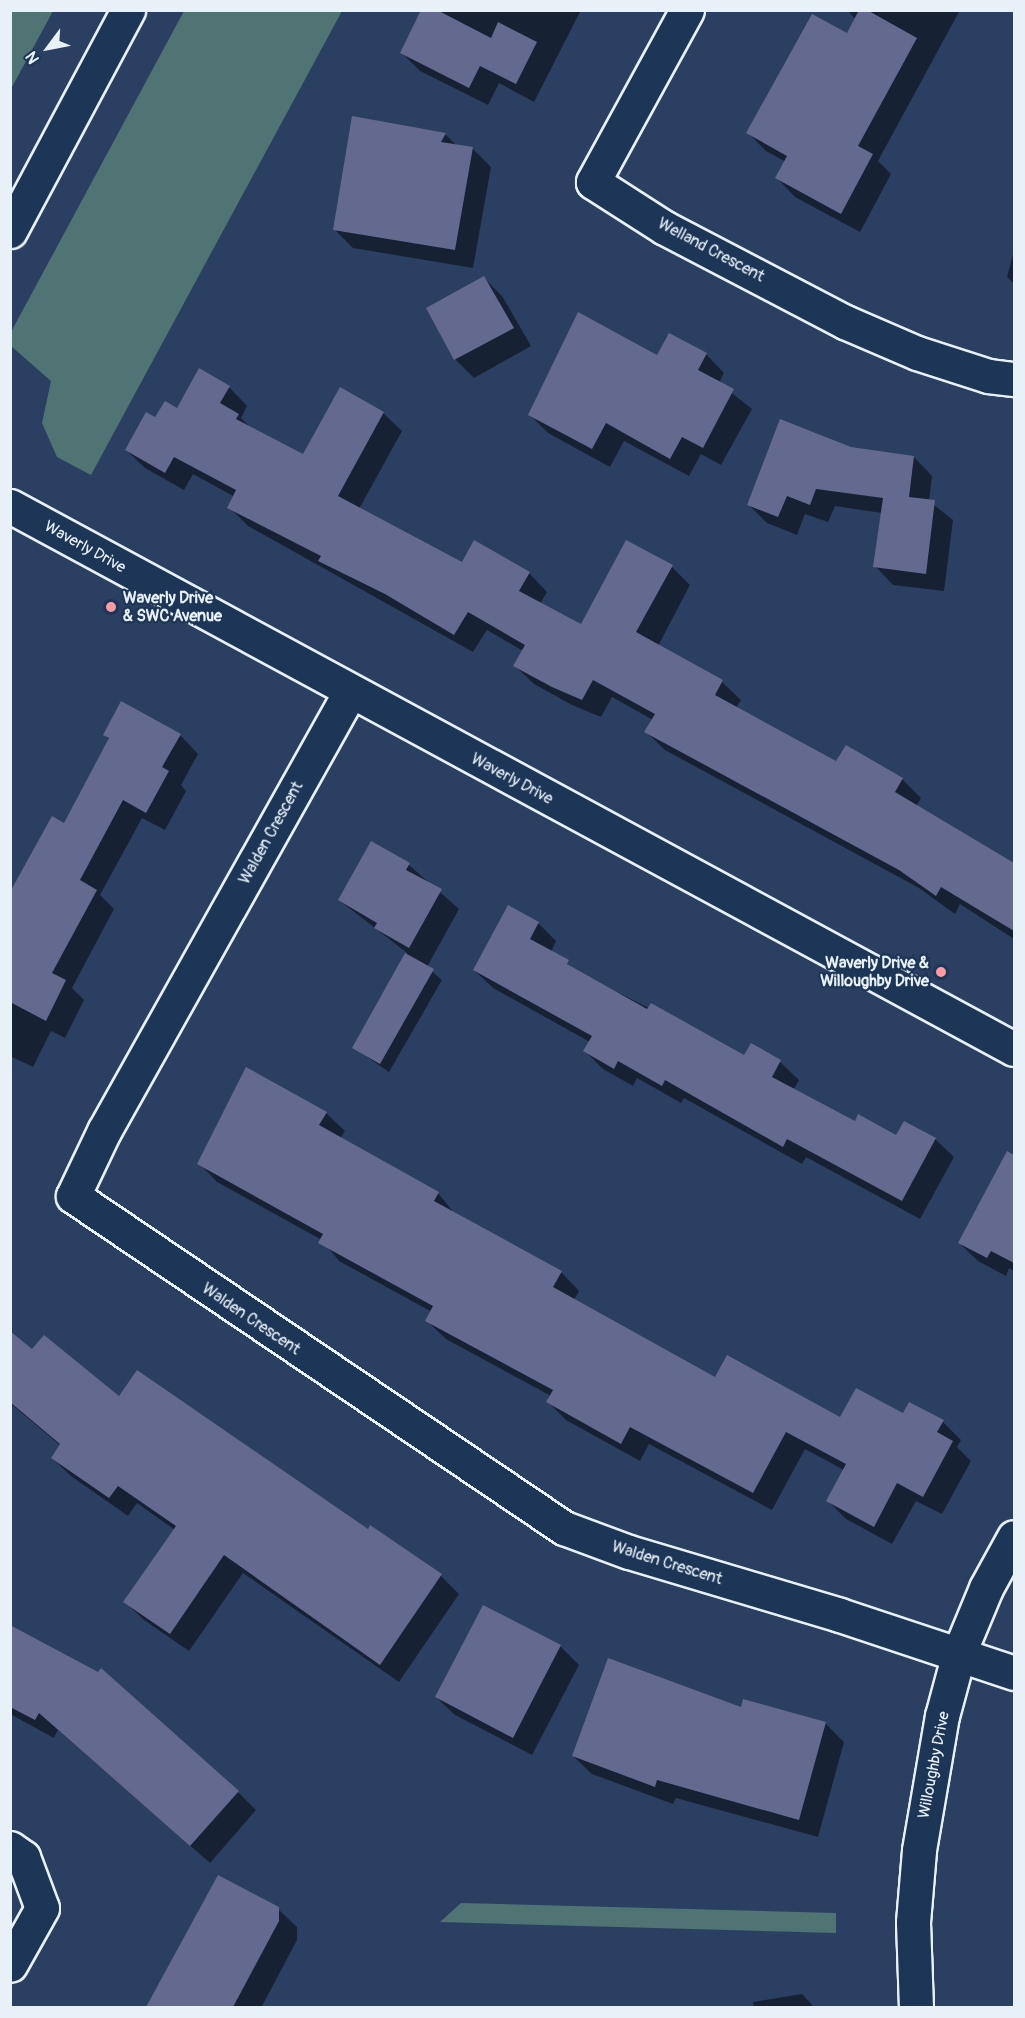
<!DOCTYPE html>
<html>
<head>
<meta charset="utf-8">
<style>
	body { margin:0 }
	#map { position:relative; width:1025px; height:2018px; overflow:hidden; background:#2b3f62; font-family:Pangolin,sans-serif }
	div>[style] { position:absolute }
	.green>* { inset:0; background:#507373 }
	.shadow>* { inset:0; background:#0007 }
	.building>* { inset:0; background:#64698f }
	.roads { filter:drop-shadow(2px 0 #e8f1f8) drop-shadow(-2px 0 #e8f1f8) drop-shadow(0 2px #e8f1f8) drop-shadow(0 -2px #e8f1f8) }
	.minor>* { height:33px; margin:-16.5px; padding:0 16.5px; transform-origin:16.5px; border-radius:16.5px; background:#1d3557 }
	.major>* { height:33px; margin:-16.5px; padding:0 16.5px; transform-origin:16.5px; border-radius:16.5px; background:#1d3557 }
	.dots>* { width:16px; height:16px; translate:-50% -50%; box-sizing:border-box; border:3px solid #1d3557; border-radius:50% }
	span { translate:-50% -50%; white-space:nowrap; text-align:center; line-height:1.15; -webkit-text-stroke:4.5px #1d3557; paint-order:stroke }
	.street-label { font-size:16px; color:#e8f1f8 }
	.poi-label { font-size:16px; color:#e8f1f8; font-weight:700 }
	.left { translate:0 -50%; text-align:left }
	.right { translate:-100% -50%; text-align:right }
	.frame { position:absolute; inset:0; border:12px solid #e8f1f8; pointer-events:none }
	.north { position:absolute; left:18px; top:18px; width:60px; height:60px; -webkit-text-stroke:4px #1d3557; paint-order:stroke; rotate:238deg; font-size:16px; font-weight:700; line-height:24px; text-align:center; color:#e8f1f8 }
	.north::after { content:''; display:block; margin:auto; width:21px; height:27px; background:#e8f1f8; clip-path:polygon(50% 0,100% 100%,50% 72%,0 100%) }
</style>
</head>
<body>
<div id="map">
	<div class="green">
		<div style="clip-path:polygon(11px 10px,53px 11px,11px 89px,10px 11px)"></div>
		<div style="clip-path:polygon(184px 11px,342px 11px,91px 475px,57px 457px,42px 423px,51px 381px,11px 346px,11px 332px)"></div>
		<div style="clip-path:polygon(461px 1903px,836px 1913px,836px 1933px,440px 1922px)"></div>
	</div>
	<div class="shadow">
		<div style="clip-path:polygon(444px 10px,581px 10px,534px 102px,499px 83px,488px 105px,420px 71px,402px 53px)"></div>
		<div style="clip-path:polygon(847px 10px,960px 10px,878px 161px,891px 174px,860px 232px,795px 197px,777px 178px,786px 162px,766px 151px,748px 133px,838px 76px,859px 23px)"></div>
		<div style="clip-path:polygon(445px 134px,457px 146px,472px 148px,491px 167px,473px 268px,353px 248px,335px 230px)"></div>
		<div style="clip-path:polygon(1014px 251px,1014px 284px,1007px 277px)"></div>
		<div style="clip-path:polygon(484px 278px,502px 296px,531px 346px,474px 378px,455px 359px,428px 309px)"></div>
		<div style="clip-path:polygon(706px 354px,724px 373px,719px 383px,752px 409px,721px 465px,701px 454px,689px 476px,624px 441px,610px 467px,548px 433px,530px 415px,658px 357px)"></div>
		<div style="clip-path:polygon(229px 387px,247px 406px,241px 418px,252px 429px,303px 456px,383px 413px,402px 431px,359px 509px,463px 564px,529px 573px,547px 592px,540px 604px,582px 626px,672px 567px,690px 585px,658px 646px,722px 682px,741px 700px,736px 708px,837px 763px,902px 779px,921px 798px,916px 806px,999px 855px,1014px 871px,1014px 939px,960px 904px,955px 914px,919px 888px,665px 750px,646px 732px,653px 720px,612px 697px,601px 717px,572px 705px,534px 684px,515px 666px,523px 651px,487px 630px,473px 652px,248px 526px,229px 507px,235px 497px,193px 474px,184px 490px,145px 468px,126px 450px,156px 419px)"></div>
		<div style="clip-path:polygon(850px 448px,914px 457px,932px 476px,929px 501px,953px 520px,944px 591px,893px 585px,875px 566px,882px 513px,835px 506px,828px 522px,805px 514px,797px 535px,767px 523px,748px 504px)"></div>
		<div style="clip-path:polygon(104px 734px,180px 735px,198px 754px,181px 785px,186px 791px,165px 830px,142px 818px,100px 895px,114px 909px,72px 988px,84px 1000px,65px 1038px,51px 1031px,33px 1067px,10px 1056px,10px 922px,110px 740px)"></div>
		<div style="clip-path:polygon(371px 843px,409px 865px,459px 909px,427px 967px,442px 980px,389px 1072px,354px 1048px,407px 953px,339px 900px)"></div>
		<div style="clip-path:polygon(538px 923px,556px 941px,551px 952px,580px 973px,745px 1057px,751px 1045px,780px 1062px,799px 1080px,793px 1090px,855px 1123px,897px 1137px,935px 1139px,954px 1157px,920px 1219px,806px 1157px,802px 1164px,684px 1098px,681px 1103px,637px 1078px,633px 1086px,603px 1069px,585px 1051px,590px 1042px,493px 988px,474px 970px)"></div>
		<div style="clip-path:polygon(326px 1113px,345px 1131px,340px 1139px,438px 1193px,455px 1214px,561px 1272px,579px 1291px,574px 1300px,715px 1379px,840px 1419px,903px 1416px,943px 1422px,961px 1440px,957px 1447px,971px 1461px,942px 1514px,916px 1501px,892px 1544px,846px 1519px,827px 1500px,844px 1470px,805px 1449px,772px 1510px,649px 1444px,640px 1461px,566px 1420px,548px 1402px,551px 1396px,446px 1339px,427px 1321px,432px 1312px,339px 1261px,322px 1240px,217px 1182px,199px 1163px)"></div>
		<div style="clip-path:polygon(1008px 1153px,1014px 1157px,1014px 1271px,1009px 1268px,1006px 1276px,978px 1261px,959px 1243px)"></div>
		<div style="clip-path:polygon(10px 1333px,32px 1351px,368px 1531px,371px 1527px,441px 1576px,459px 1594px,399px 1682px,243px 1573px,189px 1651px,144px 1620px,125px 1602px,175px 1530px,137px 1503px,128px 1516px,71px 1476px,52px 1458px,61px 1446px,10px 1403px)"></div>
		<div style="clip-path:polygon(484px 1607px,561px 1647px,579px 1665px,532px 1755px,455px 1715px,436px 1697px)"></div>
		<div style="clip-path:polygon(10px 1626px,238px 1792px,256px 1810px,210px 1863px,58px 1730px,54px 1738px,10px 1714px)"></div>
		<div style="clip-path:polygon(742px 1709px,825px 1723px,844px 1742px,818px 1837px,676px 1798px,673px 1804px,592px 1774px,573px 1756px)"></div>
		<div style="clip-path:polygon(218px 1877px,278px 1909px,297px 1927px,297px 1940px,261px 2008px,148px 2008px)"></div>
		<div style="clip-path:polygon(802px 1994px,815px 2008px,754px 2008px,753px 2002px)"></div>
	</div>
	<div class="building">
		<div style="clip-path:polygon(421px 10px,437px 10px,491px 38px,498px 22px,537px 42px,516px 84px,480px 66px,469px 88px,400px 53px)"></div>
		<div style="clip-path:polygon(859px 10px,867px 10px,917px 38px,858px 146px,873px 154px,841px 214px,775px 178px,787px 156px,746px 133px,812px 14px,847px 33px)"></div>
		<div style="clip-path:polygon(352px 116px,446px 133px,441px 142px,473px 147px,455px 250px,333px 230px)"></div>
		<div style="clip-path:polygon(484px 276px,514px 328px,454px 360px,426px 308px)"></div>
		<div style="clip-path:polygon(578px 312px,657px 355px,669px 333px,707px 353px,698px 370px,734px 389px,703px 448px,682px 437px,670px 459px,606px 423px,592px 449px,528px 415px)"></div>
		<div style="clip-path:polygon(199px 368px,230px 386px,220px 403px,239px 414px,236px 419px,303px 454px,340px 387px,384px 412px,338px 496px,462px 562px,474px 540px,530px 572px,519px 591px,581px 624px,626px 540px,673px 565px,636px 632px,723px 680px,715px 695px,836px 761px,846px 745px,903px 778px,895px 792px,1014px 863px,1014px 931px,941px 887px,936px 896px,899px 870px,644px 732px,655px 714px,593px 680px,582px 700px,552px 687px,513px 666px,525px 645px,468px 612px,454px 635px,385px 594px,318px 561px,321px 556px,227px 508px,236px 490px,174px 457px,165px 473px,125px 450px,146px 412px,155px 417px,165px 401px,177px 408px)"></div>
		<div style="clip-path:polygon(780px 419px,851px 447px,914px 456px,909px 497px,935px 500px,926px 574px,873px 567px,883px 498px,816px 489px,810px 505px,787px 496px,778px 517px,747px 505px)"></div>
		<div style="clip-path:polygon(121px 701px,181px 734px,162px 767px,169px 771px,146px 813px,123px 800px,80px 880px,97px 890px,52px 973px,66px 980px,46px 1021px,10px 1002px,10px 892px,52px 816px,64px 823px,109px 738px,103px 735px)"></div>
		<div style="clip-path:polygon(371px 841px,410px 863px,406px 870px,442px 889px,409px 948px,374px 928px,377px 923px,338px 900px)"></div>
		<div style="clip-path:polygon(508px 905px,539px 922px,530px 939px,569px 960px,567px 964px,647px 1009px,651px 1003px,744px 1055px,751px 1043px,781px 1060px,772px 1077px,855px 1121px,858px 1114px,896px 1135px,904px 1121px,936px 1138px,902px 1201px,787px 1139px,783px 1147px,665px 1080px,662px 1086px,618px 1061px,614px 1069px,583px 1051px,592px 1036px,473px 970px)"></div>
		<div style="clip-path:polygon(405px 953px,434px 969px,380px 1064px,352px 1048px)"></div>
		<div style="clip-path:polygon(246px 1067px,327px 1112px,319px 1125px,439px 1192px,434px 1201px,562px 1271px,553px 1287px,715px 1377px,727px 1355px,840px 1417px,856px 1388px,903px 1413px,909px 1402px,944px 1420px,937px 1432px,953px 1441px,923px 1497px,897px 1483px,874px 1527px,826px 1501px,846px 1464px,786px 1432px,753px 1493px,630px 1427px,621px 1444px,546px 1402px,553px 1390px,425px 1321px,433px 1306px,318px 1243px,323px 1234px,197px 1164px)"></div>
		<div style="clip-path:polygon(1007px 1151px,1014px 1155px,1014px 1263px,991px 1251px,987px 1258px,958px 1243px)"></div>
		<div style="clip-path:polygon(10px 1331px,32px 1349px,44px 1335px,119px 1396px,137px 1370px,368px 1529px,370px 1525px,442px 1574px,380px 1665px,224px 1555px,170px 1634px,123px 1602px,176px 1526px,118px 1486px,109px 1498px,51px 1458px,60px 1444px,10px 1402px)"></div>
		<div style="clip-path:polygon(483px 1605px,561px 1645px,513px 1738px,435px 1697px)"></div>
		<div style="clip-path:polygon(10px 1625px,98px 1672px,101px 1668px,239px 1791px,190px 1846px,39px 1713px,35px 1720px,10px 1707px)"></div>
		<div style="clip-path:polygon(608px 1658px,741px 1707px,743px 1699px,826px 1722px,799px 1820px,657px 1780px,655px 1787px,572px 1756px)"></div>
		<div style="clip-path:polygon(218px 1875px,279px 1907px,279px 1921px,233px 2007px,146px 2007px)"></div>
	</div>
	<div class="roads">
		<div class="minor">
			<div style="left:687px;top:10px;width:196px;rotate:118.7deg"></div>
			<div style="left:593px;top:182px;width:85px;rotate:32.6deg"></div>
			<div style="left:665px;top:228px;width:203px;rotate:27.6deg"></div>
			<div style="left:845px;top:322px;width:78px;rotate:23.3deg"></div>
			<div style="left:917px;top:353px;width:75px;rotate:17.9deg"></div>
			<div style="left:988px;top:376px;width:26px;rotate:7deg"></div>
			<div style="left:10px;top:506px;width:1141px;rotate:28.41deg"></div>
			<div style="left:350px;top:692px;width:503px;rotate:119.26deg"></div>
			<div style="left:104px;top:1131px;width:72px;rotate:115.5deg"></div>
			<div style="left:73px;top:1196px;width:593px;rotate:34.07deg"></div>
			<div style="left:564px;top:1528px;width:69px;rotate:20.3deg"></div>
			<div style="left:629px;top:1552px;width:220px;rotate:16.6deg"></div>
			<div style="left:840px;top:1615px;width:183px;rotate:18.4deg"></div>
			<div style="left:10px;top:1848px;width:16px;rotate:35deg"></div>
			<div style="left:23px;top:1857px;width:54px;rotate:69.6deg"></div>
			<div style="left:42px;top:1908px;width:65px;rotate:119.3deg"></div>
			<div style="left:916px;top:2008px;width:86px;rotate:-92deg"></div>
			<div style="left:913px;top:1922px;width:72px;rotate:-85.2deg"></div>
			<div style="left:919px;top:1850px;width:136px;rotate:-80.3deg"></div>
			<div style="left:942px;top:1716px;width:65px;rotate:-74.9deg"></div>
			<div style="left:959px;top:1653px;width:70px;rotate:-67.4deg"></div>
			<div style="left:986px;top:1588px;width:58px;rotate:-61.2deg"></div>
		</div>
		<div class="major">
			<div style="left:10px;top:231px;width:251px;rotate:-61.9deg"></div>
		</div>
	</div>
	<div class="dots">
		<div style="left:111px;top:607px;background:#ff9aa2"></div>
		<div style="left:941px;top:972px;background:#ff9aa2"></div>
	</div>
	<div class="street-label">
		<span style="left:711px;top:250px;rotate:28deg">Welland Crescent</span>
		<span style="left:85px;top:547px;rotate:29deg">Waverly Drive</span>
		<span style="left:512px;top:779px;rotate:28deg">Waverly Drive</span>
		<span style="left:271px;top:833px;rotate:-61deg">Walden Crescent</span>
		<span style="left:251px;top:1319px;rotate:34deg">Walden Crescent</span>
		<span style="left:667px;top:1563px;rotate:17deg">Walden Crescent</span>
		<span style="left:934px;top:1765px;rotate:-79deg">Willoughby Drive</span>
	</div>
	<div class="poi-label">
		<span class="left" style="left:123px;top:607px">Waverly Drive<br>&amp; SWC Avenue</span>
		<span class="right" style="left:929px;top:972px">Waverly Drive &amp;<br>Willoughby Drive</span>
	</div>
	<div class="frame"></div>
	<div class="north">N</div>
</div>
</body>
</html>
